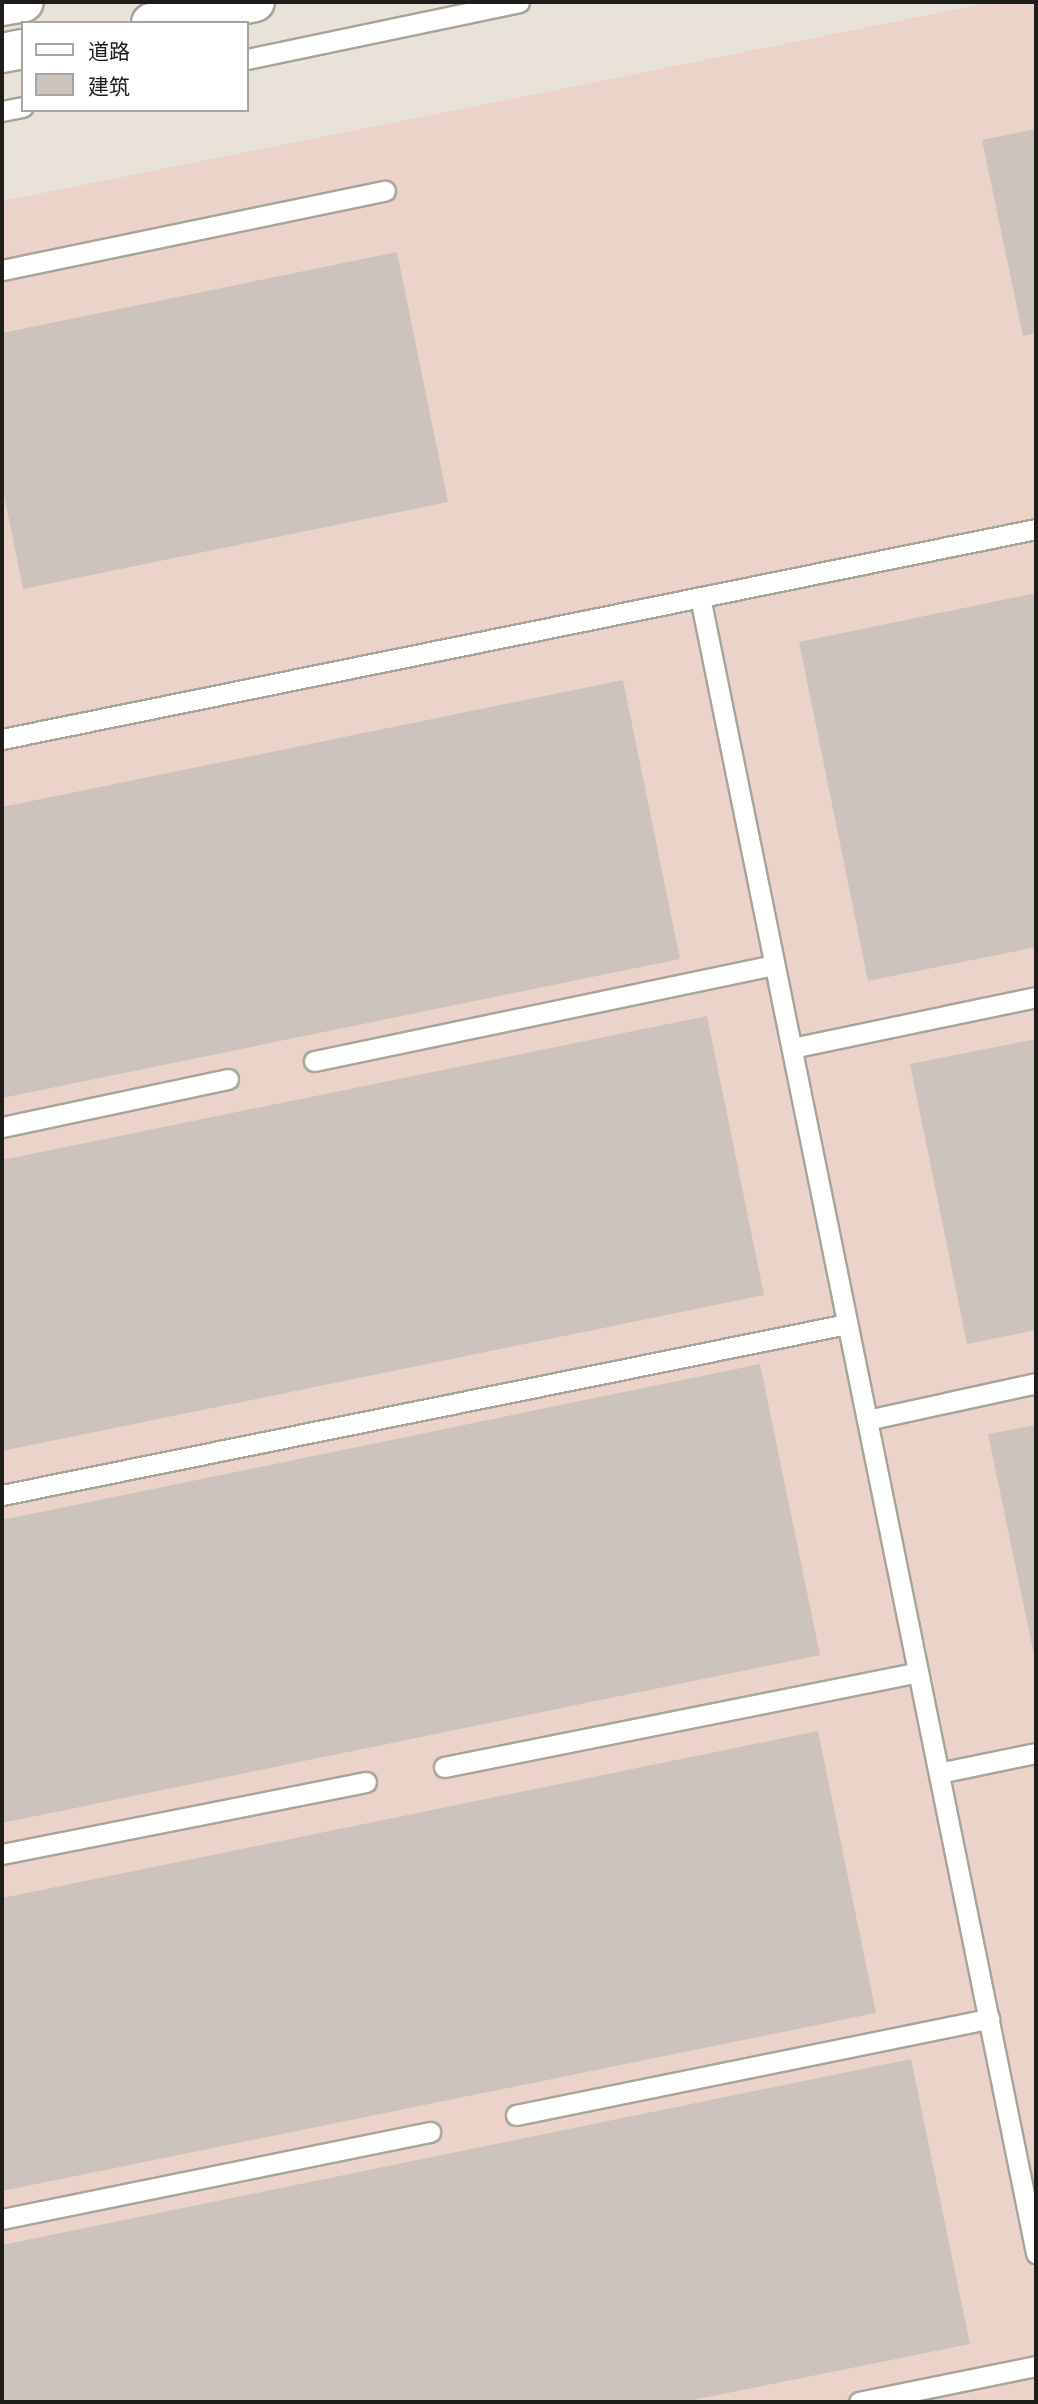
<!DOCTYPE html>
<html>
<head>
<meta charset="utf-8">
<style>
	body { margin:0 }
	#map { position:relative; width:1038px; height:2404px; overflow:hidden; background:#e8e2d8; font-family:Lato,"Noto Sans SC",sans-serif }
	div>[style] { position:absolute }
	.industrial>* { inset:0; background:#ecd3ca }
	.building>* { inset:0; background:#cdc3bd }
	.roads { filter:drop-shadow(2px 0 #a9a49a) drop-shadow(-2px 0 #a9a49a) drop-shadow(0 2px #a9a49a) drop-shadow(0 -2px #a9a49a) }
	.lane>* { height:19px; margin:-9.5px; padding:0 9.5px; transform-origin:9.5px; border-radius:9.5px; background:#fff }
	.secondary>* { height:38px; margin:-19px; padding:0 19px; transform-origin:19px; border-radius:19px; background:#fff }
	span { translate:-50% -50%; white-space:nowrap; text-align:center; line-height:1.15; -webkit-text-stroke:5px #fff; paint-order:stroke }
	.frame { position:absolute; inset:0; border:4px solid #1f1d19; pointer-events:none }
	.legend { position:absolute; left:21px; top:21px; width:228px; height:91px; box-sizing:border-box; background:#fff; border:2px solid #a5a5a3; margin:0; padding:9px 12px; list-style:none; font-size:21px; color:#1f1d19 }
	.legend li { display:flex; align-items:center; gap:14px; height:35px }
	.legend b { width:35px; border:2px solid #a5a5a3 }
</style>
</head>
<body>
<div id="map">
	<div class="industrial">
		<div style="clip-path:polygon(993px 2px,1036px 2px,1036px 2402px,2px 2402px,2px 201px)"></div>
	</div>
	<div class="building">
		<div style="clip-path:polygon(1036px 129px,1036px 333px,1023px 336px,982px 140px)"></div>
		<div style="clip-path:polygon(397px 252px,448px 502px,23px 589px,2px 485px,2px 333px)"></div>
		<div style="clip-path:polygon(1036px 593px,1036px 947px,868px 981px,799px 642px)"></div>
		<div style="clip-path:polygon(623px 680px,680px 959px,2px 1098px,2px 807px)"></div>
		<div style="clip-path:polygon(707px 1016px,764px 1295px,2px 1451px,2px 1160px)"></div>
		<div style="clip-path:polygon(1036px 1039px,1036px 1330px,967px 1344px,910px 1064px)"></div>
		<div style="clip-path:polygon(760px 1364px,820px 1655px,2px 1823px,2px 1520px)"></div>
		<div style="clip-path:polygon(1036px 1425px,1036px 1660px,1035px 1660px,988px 1434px)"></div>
		<div style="clip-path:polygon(818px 1731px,876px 2013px,2px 2191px,2px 1898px)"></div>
		<div style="clip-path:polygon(911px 2059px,970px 2344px,683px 2402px,2px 2402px,2px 2245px)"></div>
	</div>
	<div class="roads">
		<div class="lane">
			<div style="left:247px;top:59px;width:278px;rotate:-11.8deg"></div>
			<div style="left:2px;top:111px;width:21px;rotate:-11deg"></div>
			<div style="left:2px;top:270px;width:391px;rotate:-11.7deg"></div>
			<div style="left:700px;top:597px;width:1690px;rotate:78.53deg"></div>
			<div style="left:2px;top:739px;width:1055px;rotate:-11.48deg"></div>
			<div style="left:792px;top:1048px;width:249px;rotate:-11.8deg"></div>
			<div style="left:314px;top:1061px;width:470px;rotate:-11.8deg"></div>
			<div style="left:2px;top:1127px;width:231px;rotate:-12deg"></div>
			<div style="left:867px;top:1420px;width:173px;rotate:-12.3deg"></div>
			<div style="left:2px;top:1495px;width:862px;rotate:-11.44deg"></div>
			<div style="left:444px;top:1767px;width:483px;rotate:-11.3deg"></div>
			<div style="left:939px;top:1773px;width:99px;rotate:-11.7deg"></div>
			<div style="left:2px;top:1854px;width:371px;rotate:-11.2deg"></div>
			<div style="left:516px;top:2115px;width:483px;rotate:-11.5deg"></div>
			<div style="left:2px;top:2219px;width:437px;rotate:-11.5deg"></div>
			<div style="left:859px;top:2402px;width:181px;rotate:-11.5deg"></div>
		</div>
		<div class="secondary">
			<div style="left:2px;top:6px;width:22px;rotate:-10deg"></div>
			<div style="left:151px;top:23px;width:106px;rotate:-11.4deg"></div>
			<div style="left:2px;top:53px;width:21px;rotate:-11deg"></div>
		</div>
	</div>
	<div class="frame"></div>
	<ul class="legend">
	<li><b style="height:9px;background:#fff"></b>道路</li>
	<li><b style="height:19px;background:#cdc3bd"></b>建筑</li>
	</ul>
</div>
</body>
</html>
